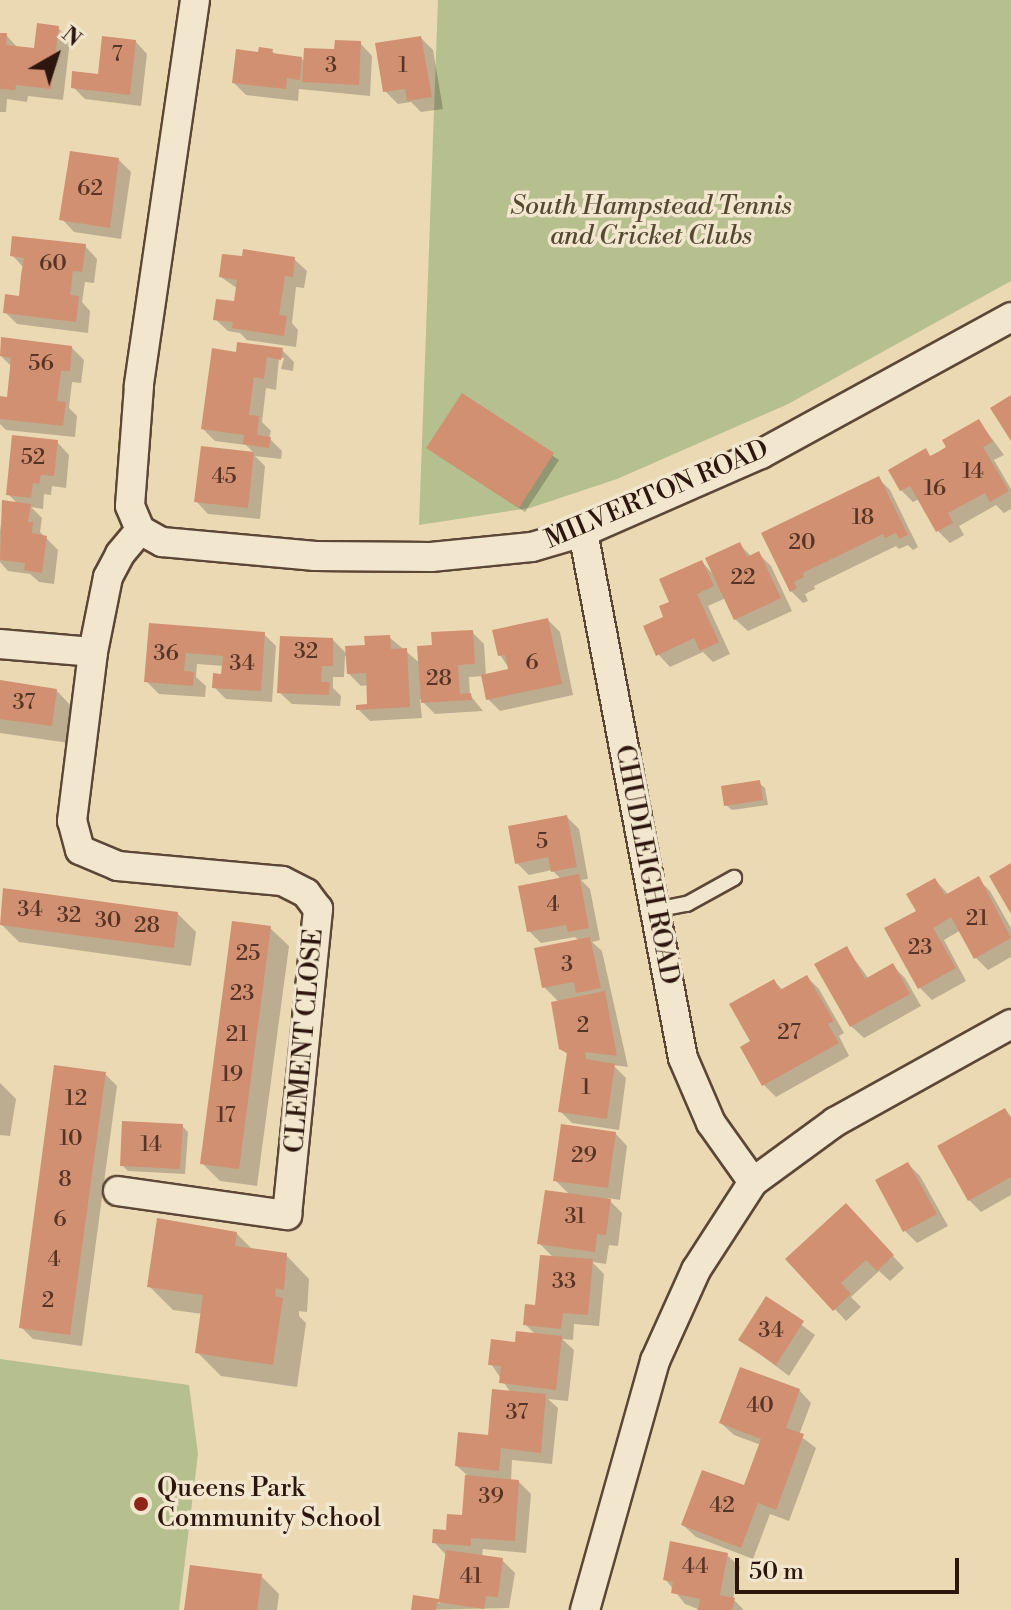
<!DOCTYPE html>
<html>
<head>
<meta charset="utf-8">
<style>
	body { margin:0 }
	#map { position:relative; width:1011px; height:1610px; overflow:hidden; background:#ebd9b4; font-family:"Libre Bodoni",serif }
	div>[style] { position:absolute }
	.green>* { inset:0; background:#b6bf8e }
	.shadow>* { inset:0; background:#0003 }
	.building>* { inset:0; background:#d29072 }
	.roads { filter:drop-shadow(2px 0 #5c4737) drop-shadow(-2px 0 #5c4737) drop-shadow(0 2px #5c4737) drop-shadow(0 -2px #5c4737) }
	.lane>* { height:14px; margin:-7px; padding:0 7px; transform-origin:7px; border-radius:7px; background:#f2e6ce }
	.street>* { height:28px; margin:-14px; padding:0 14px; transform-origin:14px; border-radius:14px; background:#f2e6ce }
	.dots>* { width:22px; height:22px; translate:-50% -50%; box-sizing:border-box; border:4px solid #f2e6ce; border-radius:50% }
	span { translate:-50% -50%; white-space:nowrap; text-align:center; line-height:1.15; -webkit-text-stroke:7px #f2e6ce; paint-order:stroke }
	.number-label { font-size:22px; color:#563426 }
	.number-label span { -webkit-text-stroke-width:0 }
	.park-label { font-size:26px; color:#554934; font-style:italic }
	.street-label { font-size:26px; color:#2c160d }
	.poi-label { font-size:26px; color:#2c160d }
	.left { translate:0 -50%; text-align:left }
	.north { position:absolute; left:16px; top:16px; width:80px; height:80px; -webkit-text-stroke:6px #f2e6ce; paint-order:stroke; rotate:39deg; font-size:22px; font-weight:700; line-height:32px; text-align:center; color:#2c160d }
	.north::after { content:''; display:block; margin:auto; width:28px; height:36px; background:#2c160d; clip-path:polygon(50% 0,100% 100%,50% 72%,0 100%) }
	.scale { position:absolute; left:735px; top:1558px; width:224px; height:36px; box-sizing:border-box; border:4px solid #2c160d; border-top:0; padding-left:10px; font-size:24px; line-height:28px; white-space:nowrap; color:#2c160d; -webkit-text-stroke:6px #f2e6ce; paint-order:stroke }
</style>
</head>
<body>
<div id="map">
	<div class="green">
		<div style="clip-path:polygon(438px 0,1011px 0,1011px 281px,788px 404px,617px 479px,530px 508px,419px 525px)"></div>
		<div style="clip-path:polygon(0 1359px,189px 1385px,198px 1454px,179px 1610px,0 1610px)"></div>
	</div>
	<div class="shadow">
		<div style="clip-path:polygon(58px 28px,70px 40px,63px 100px,28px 96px,27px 102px,7px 99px,6px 112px,0 112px,0 35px,6px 35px,19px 49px,36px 51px)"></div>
		<div style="clip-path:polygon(421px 38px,433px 50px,443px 109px,421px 112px,411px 102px,398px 104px,385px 91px)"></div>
		<div style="clip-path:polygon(135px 41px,147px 54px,141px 106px,85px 99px,73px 87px,99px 76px)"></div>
		<div style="clip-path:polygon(360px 43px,372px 56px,370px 96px,299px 89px,298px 101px,246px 95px,234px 83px,260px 54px,272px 51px,277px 56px,301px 58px,305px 62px)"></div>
		<div style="clip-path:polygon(119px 160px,131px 172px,121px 239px,74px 232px,62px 219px)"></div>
		<div style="clip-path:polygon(85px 246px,97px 259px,94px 283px,85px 282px,82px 302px,90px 311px,88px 333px,17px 324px,5px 312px,21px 299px,24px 268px,12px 255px)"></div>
		<div style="clip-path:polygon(244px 259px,294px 259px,307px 271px,304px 288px,296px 287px,292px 323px,298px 330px,296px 347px,247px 340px,240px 333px,228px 331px,215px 319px,236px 303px,238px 289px,221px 277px)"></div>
		<div style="clip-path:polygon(72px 348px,84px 360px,81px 383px,72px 382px,69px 408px,77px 416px,75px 437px,6px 430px,0 424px,0 398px,9px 399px,12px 367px,1px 356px)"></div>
		<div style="clip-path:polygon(282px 350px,294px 362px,293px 371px,281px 369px,284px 358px,279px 358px,276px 390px,266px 388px,262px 422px,271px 431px,269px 438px,282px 451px,281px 459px,255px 456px,265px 466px,260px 519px,208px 514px,196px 501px,202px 448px,255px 454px,246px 445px,215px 441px,203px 429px,238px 354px)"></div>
		<div style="clip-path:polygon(462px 396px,559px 460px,525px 512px,434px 453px)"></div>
		<div style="clip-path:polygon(979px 421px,1004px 455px,994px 460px,1011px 489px,1011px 509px,1004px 513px,996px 505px,959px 526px,964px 535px,950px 543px,938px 531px,919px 499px,913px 502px,901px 490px,925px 451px,932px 458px)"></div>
		<div style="clip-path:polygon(57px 442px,69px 455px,66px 488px,52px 486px,51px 495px,44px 494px,43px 509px,31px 507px,42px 518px,40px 532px,58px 550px,54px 584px,39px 582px,30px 574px,8px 571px,0 562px,0 531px,4px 502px,18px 504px,8px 494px)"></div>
		<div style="clip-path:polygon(878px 478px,890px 490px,918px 547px,913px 550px,908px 545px,899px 549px,896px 546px,814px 586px,815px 589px,805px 594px,808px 601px,803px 603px,791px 591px,763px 534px)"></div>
		<div style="clip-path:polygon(739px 544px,752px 557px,759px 554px,771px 566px,792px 611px,748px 631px,735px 619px,726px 598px,708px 606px,730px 654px,713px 662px,703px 652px,670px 667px,658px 654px,672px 603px,702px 562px,714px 575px)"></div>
		<div style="clip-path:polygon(548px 620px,560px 632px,573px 695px,500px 711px,488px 699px,483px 676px,469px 677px,470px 695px,483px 711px,435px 714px,420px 699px,422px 718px,370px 721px,358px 709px,369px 706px,368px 685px,361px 686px,349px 674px,348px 656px,345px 656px,344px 677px,333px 677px,333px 688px,341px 696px,340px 706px,292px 704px,279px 692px,333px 640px,348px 655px,389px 637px,421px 664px,434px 647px,472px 632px,484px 644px,486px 676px,511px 671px,500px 655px)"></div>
		<div style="clip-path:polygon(151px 625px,264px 634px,276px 646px,272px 702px,226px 699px,214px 687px,223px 676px,224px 666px,197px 664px,196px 677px,206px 686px,205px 697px,159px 694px,146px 681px)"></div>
		<div style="clip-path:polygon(0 682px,56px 690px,74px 709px,69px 743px,0 733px)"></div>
		<div style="clip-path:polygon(759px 783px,765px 788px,768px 805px,732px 810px,726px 805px)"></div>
		<div style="clip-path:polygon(567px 817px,579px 829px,588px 879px,581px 880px,590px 889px,600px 940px,592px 942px,602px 951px,628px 1067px,613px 1065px,626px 1078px,619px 1130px,572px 1123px,560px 1111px,569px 1056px,561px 1048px,559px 1002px,544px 987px,579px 941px,575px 937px,541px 943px,529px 931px,562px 880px,552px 870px,529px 875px,517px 863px)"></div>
		<div style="clip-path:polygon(978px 879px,990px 891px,1011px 928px,1011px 957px,988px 970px,976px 958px,961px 930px,944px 940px,966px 981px,932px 1000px,920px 988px,887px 929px,918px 912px,935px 880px,949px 895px)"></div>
		<div style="clip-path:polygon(177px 913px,196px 932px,191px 966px,19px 942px,1px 924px)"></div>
		<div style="clip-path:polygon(270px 928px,289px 946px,257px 1186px,220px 1181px,202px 1163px)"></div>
		<div style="clip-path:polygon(846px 948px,869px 979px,893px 966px,905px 978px,921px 1006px,864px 1038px,851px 1026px)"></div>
		<div style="clip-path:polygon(807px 977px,819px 989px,844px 1033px,839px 1036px,849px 1056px,776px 1097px,764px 1085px,753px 1042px,774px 981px,783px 990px)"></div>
		<div style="clip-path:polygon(105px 1074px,117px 1086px,82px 1346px,33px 1339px,21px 1327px)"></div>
		<div style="clip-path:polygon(0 1083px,16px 1099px,10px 1136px,0 1135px)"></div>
		<div style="clip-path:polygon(1005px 1110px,1011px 1117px,1011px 1195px,981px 1212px,969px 1200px)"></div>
		<div style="clip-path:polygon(182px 1126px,188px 1132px,185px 1174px,128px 1171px,122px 1165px)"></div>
		<div style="clip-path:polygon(615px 1133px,627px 1146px,620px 1200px,607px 1198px,622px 1213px,618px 1246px,609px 1245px,606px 1264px,592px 1262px,604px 1274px,599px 1326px,574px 1324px,573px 1340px,562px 1339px,574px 1350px,568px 1401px,548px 1399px,558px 1408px,552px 1464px,512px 1460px,511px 1481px,519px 1482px,531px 1494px,526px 1553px,483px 1549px,482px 1557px,502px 1560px,515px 1573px,509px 1608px,413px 1610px,437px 1600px,440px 1604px,447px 1556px,434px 1542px,464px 1517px,467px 1475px,457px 1466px,489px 1437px,511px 1393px,491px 1364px,536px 1335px,525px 1324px,536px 1308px,554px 1258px,540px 1244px,570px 1195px,555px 1180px)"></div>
		<div style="clip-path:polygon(908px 1164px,920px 1176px,948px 1226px,917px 1243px,905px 1231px,878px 1181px)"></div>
		<div style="clip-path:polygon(858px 1218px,904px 1268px,890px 1281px,879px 1271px,851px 1297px,861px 1307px,846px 1321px,788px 1259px)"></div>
		<div style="clip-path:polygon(236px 1233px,253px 1250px,286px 1255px,309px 1279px,307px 1312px,299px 1311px,299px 1316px,306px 1323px,297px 1387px,221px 1376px,197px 1352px,203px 1314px,173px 1310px,149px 1286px)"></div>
		<div style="clip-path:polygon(767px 1299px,815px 1335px,789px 1376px,741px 1340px)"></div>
		<div style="clip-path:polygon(799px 1390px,811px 1403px,799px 1435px,816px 1448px,789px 1521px,770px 1514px,753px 1559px,696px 1537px,683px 1525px,745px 1488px,761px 1445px,734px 1435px,721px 1423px)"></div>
		<div style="clip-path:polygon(727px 1555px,740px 1567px,733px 1599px,744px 1610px,700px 1610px,685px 1604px,665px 1579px)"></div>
		<div style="clip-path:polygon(261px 1576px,279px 1594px,277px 1610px,186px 1610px)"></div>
	</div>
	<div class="building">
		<div style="clip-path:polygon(37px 23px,59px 26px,51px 89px,16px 85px,15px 90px,0 89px,0 33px,7px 33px,6px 45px,34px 48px)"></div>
		<div style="clip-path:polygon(102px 36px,136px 40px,130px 95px,71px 88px,72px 71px,98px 74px)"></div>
		<div style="clip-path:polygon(421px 36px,432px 97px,407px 101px,405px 89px,383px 92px,375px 43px)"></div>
		<div style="clip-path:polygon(335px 40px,361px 41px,359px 85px,302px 82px,304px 48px,334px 49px)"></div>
		<div style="clip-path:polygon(259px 47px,273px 49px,272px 53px,302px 57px,300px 80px,287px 78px,286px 89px,232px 83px,236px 49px,258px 52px)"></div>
		<div style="clip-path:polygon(70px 151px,119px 158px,110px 228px,59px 220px)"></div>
		<div style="clip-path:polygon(12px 236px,86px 244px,82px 272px,73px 271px,70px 295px,79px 296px,76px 322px,3px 313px,5px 294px,19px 296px,21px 275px,24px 258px,10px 256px)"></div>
		<div style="clip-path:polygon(243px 249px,295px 257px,293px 277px,285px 276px,279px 315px,287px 316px,284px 336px,232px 328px,233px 322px,213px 320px,216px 299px,234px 301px,237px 280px,219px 277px,222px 254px,242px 256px)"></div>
		<div style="clip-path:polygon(1px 337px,72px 346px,70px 371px,61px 371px,57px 401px,66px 402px,63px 426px,0 419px,0 396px,7px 397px,11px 358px,0 356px)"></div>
		<div style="clip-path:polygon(237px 342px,283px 348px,281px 360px,267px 357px,264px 379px,254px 377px,249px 415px,259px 416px,257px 435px,271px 437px,269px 448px,243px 444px,244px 435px,201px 429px,212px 348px,236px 352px)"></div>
		<div style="clip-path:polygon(462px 393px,554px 453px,519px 508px,426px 448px)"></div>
		<div style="clip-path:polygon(1011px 395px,1011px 441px,990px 408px)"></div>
		<div style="clip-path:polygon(979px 419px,993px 442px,983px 447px,1009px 491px,990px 502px,985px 493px,948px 513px,953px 523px,936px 532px,910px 486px,900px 491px,888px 470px,926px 448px,930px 456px,938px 452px,946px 447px,942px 440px)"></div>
		<div style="clip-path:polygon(12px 435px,58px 440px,54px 476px,41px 475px,39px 484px,33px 483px,31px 498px,6px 495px)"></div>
		<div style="clip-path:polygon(201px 446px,254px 452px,248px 508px,194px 502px)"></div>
		<div style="clip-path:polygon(879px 476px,908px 535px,899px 539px,896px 533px,885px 538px,883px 534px,803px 573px,804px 577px,794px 582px,797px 588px,790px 592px,761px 533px)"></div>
		<div style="clip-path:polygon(2px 500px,31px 504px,28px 522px,33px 522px,32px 533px,47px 536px,42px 573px,24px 570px,25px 563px,0 560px)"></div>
		<div style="clip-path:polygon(740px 542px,747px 557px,759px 551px,781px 598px,734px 620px,705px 558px)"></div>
		<div style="clip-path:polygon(702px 560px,714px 586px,697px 594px,719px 642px,700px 651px,694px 638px,656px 656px,643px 626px,663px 617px,659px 606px,669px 602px,659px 579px)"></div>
		<div style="clip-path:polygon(548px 618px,562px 684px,486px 700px,481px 675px,508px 669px,505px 655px,498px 656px,492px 630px)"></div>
		<div style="clip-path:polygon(149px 623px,265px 632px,261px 691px,212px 688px,213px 673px,221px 674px,223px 656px,186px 653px,184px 671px,194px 672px,193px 686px,144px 682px)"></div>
		<div style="clip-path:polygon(473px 630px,475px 664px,458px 665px,460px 694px,471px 693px,472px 700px,421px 703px,417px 646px,432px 645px,431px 632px)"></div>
		<div style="clip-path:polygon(390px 635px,391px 649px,407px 648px,410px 707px,356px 710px,356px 705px,367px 704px,366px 673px,347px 674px,345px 646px,365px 645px,364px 636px)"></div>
		<div style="clip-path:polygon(280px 636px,333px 638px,333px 666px,322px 666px,321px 682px,330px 682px,329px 695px,277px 693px)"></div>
		<div style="clip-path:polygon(0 680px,57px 689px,52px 726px,0 719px)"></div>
		<div style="clip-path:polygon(760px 780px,763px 800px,724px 806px,721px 786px)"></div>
		<div style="clip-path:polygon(567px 815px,577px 867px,551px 872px,548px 857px,515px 864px,508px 826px)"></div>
		<div style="clip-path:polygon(1011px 863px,1011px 914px,989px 876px)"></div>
		<div style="clip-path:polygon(579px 874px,589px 928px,568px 932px,566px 925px,527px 932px,518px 886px)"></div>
		<div style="clip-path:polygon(979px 876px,1011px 938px,974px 959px,951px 917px,933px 928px,956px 968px,918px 989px,884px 928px,916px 911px,906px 894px,935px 878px,945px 895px)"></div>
		<div style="clip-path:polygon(3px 888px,178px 912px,174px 948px,0 925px)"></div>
		<div style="clip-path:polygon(232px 921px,271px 926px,239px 1169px,200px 1164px)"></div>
		<div style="clip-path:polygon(590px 937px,601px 988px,576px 993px,574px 982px,542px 988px,534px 948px)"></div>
		<div style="clip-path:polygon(847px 946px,865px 979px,893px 963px,910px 994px,850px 1027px,814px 964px)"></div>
		<div style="clip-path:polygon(807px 975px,834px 1021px,828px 1024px,839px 1043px,762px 1086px,740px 1047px,750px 1041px,729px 1004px,774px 979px,780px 990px)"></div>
		<div style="clip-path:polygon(605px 991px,617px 1056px,585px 1052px,586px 1059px,615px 1064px,607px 1119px,558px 1112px,567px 1053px,559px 1049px,551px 1002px)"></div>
		<div style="clip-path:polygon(54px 1065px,106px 1072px,70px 1335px,19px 1328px)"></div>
		<div style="clip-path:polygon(1005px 1108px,1011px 1118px,1011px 1177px,968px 1201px,937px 1146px)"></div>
		<div style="clip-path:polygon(122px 1121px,183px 1124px,180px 1169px,120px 1166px)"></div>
		<div style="clip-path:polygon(561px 1124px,616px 1132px,608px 1188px,553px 1181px)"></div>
		<div style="clip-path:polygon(908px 1162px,937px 1214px,903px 1232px,875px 1180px)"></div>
		<div style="clip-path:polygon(545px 1190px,611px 1199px,606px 1235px,597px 1234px,595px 1252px,537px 1244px)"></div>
		<div style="clip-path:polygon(846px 1203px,894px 1255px,877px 1271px,866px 1260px,841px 1283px,851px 1294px,833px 1311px,785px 1259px)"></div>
		<div style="clip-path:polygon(157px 1218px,237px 1232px,235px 1246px,287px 1253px,284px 1290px,276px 1288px,275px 1296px,283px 1298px,273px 1365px,195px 1353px,203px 1295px,147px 1287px)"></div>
		<div style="clip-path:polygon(540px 1255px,593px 1259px,588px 1315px,563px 1313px,561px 1329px,523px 1325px,525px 1304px,535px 1305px)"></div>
		<div style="clip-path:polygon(766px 1296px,804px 1321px,776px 1365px,738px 1340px)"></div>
		<div style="clip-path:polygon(516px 1331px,562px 1336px,556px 1390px,499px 1383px,501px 1366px,488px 1365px,491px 1339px,515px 1342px)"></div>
		<div style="clip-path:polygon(740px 1367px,800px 1389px,786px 1428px,804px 1434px,776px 1510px,758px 1503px,741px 1548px,681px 1525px,702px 1470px,744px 1485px,761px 1439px,719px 1423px)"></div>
		<div style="clip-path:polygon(492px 1389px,546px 1394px,541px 1453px,501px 1448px,499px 1471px,455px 1466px,458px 1432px,488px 1435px)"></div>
		<div style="clip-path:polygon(465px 1475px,519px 1480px,515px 1541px,471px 1538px,471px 1546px,432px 1543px,433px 1529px,446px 1530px,447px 1514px,462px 1515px)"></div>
		<div style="clip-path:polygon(670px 1541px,728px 1553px,720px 1595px,735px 1598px,732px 1610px,698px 1610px,700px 1599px,671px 1593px,673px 1582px,663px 1580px)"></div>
		<div style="clip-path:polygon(446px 1550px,503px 1558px,498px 1597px,486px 1596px,484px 1609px,437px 1602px,436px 1610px,411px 1610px,413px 1595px,439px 1599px)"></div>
		<div style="clip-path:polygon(190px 1565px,262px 1574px,257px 1610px,184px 1610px)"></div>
	</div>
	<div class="roads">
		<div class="lane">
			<div style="left:655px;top:910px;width:33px;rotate:-11deg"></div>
			<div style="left:687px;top:904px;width:54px;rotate:-29deg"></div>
		</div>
		<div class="street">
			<div style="left:195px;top:0;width:390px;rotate:98.3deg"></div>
			<div style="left:139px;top:386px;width:120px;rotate:94.3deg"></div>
			<div style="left:130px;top:506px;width:26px;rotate:67deg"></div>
			<div style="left:140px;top:530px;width:25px;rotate:29deg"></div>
			<div style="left:162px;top:542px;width:154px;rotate:5.2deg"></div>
			<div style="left:315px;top:556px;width:116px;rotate:0.5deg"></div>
			<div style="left:431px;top:557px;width:101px;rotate:-5.7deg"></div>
			<div style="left:532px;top:547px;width:53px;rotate:-16.4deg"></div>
			<div style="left:583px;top:532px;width:194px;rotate:-23.7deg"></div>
			<div style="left:761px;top:454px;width:285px;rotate:-28.7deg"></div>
			<div style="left:583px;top:532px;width:535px;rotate:79.24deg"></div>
			<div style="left:683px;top:1058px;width:71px;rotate:66.7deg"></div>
			<div style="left:711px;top:1123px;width:72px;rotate:54.6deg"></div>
			<div style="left:0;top:644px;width:93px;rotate:4.9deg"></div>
			<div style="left:118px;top:1191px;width:171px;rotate:8.1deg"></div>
			<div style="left:287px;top:1215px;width:308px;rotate:-84.2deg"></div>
			<div style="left:318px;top:909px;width:20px;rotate:-127deg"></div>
			<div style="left:306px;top:893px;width:27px;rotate:-153deg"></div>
			<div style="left:282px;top:881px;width:165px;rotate:-174.8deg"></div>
			<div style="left:118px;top:866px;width:41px;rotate:-157.2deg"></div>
			<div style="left:80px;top:850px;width:30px;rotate:-105deg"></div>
			<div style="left:72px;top:821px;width:170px;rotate:-82.9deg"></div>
			<div style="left:93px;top:652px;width:76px;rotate:-78.7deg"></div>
			<div style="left:108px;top:577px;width:26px;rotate:-62deg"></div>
			<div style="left:120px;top:554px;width:31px;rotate:-50deg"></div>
			<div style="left:585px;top:1610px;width:259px;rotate:-74.3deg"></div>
			<div style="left:655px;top:1361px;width:100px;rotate:-65.7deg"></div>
			<div style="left:696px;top:1270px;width:105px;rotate:-57.1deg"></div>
			<div style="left:753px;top:1182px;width:102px;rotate:-36.2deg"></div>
			<div style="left:835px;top:1122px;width:201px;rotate:-29.1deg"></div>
		</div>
	</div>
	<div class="dots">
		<div style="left:141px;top:1504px;background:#8f2418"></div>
	</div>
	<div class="number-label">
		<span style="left:117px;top:55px">7</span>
		<span style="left:331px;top:66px">3</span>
		<span style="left:403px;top:66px">1</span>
		<span style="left:90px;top:189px">62</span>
		<span style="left:53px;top:264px">60</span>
		<span style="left:41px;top:364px">56</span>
		<span style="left:33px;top:458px">52</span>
		<span style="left:973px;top:472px">14</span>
		<span style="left:224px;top:477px">45</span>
		<span style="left:935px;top:489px">16</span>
		<span style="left:863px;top:518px">18</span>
		<span style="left:802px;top:543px">20</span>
		<span style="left:743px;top:578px">22</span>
		<span style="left:306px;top:652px">32</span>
		<span style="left:166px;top:654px">36</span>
		<span style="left:532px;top:663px">6</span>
		<span style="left:242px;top:664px">34</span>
		<span style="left:439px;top:679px">28</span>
		<span style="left:24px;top:703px">37</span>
		<span style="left:542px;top:842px">5</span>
		<span style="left:553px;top:905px">4</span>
		<span style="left:30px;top:910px">34</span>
		<span style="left:69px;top:916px">32</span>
		<span style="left:977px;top:919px">21</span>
		<span style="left:108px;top:921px">30</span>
		<span style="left:147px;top:926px">28</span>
		<span style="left:920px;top:948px">23</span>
		<span style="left:248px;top:954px">25</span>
		<span style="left:567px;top:965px">3</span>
		<span style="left:242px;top:994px">23</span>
		<span style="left:583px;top:1026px">2</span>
		<span style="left:789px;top:1033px">27</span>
		<span style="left:237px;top:1035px">21</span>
		<span style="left:232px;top:1075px">19</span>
		<span style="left:586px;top:1088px">1</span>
		<span style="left:76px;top:1099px">12</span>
		<span style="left:226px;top:1116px">17</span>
		<span style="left:71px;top:1139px">10</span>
		<span style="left:151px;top:1145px">14</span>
		<span style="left:584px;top:1156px">29</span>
		<span style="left:65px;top:1180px">8</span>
		<span style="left:575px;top:1217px">31</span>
		<span style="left:60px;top:1220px">6</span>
		<span style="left:54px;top:1260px">4</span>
		<span style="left:564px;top:1282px">33</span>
		<span style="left:48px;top:1301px">2</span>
		<span style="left:771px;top:1331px">34</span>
		<span style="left:760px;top:1406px">40</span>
		<span style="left:517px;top:1413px">37</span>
		<span style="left:491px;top:1497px">39</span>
		<span style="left:722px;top:1506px">42</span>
		<span style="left:695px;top:1567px">44</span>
		<span style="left:471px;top:1577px">41</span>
	</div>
	<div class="park-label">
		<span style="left:651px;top:222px">South Hampstead Tennis<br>and Cricket Clubs</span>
	</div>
	<div class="street-label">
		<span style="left:657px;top:495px;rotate:-23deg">MILVERTON ROAD</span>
		<span style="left:646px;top:865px;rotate:79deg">CHUDLEIGH ROAD</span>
		<span style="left:305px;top:1041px;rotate:-85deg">CLEMENT CLOSE</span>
	</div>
	<div class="poi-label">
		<span class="left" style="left:157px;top:1504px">Queens Park<br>Community School</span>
	</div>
	<div class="north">N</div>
	<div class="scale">50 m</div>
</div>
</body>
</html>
